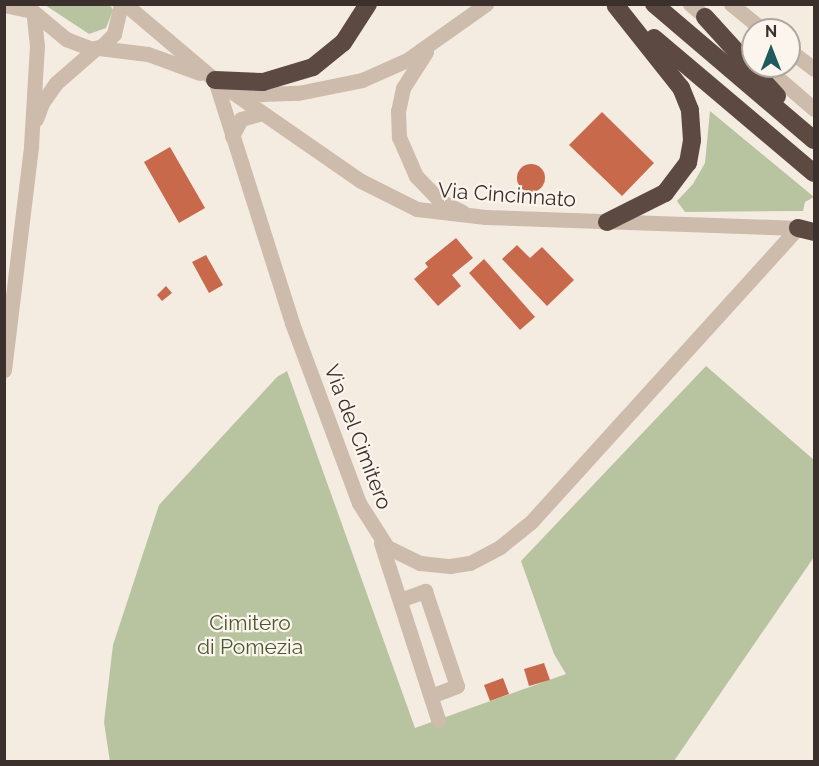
<!DOCTYPE html>
<html>
<head>
<meta charset="utf-8">
<style>
	body { margin:0 }
	#map { position:relative; width:819px; height:766px; overflow:hidden; background:#f4ebe1; font-family:Raleway,sans-serif }
	div>[style] { position:absolute }
	.green>* { inset:0; background:#b8c4a0 }
	.building>* { inset:0; background:#c8694b }
	.round { border-radius:50% }
	.minor>* { height:15px; margin:-7.5px; padding:0 7.5px; transform-origin:7.5px; border-radius:7.5px; background:#cdbbac }
	.highway>* { height:18px; margin:-9px; padding:0 9px; transform-origin:9px; border-radius:9px; background:#5c4a42 }
	span { translate:-50% -50%; white-space:nowrap; text-align:center; line-height:1.15; -webkit-text-stroke:4.5px #fbf5ee; paint-order:stroke }
	.street-label { font-size:21px; color:#3b302b }
	.park-label { font-size:21px; color:#4a5a2e }
	.frame { position:absolute; inset:0; border:6px solid #3b302b; pointer-events:none }
	.north { position:absolute; left:741px; top:18px; width:60px; height:60px; box-sizing:border-box; background:#fbf5ee; border:2px solid #aea6a0; border-radius:50%; rotate:0deg; font-size:16px; font-weight:700; line-height:24px; text-align:center; color:#3b302b }
	.north::after { content:''; display:block; margin:auto; width:21px; height:27px; background:#1f5a5e; clip-path:polygon(50% 0,100% 100%,50% 72%,0 100%) }
</style>
</head>
<body>
<div id="map">
	<div class="green">
		<div style="clip-path:polygon(45px 5px,110px 5px,113px 10px,106px 28px,89px 34px)"></div>
		<div style="clip-path:polygon(710px 111px,814px 197px,805px 202px,803px 211px,685px 212px,677px 201px,693px 184px,705px 163px)"></div>
		<div style="clip-path:polygon(706px 366px,814px 460px,814px 557px,674px 761px,110px 762px,104px 722px,113px 645px,159px 505px,277px 377px,287px 371px,415px 728px,566px 674px,554px 654px,521px 561px)"></div>
	</div>
	<div class="building">
		<div style="clip-path:polygon(602px 112px,654px 163px,622px 196px,569px 145px)"></div>
		<div style="clip-path:polygon(170px 147px,205px 208px,179px 223px,144px 162px)"></div>
		<div class="round" style="left:517px;top:164px;width:28px;height:28px"></div>
		<div style="clip-path:polygon(456px 238px,473px 258px,452px 275px,461px 286px,438px 306px,414px 279px,428px 267px,425px 263px)"></div>
		<div style="clip-path:polygon(517px 245px,530px 258px,542px 247px,574px 280px,547px 306px,502px 259px)"></div>
		<div style="clip-path:polygon(206px 255px,223px 285px,209px 293px,192px 262px)"></div>
		<div style="clip-path:polygon(484px 259px,535px 317px,520px 330px,469px 273px)"></div>
		<div style="clip-path:polygon(166px 286px,172px 293px,162px 301px,157px 295px)"></div>
		<div style="clip-path:polygon(544px 663px,550px 680px,529px 686px,524px 669px)"></div>
		<div style="clip-path:polygon(503px 678px,509px 694px,490px 701px,484px 685px)"></div>
	</div>
	<div class="minor">
		<div style="left:24px;top:4px;width:55px;rotate:39.8deg"></div>
		<div style="left:66px;top:39px;width:28px;rotate:21deg"></div>
		<div style="left:92px;top:49px;width:10px;rotate:-17deg"></div>
		<div style="left:102px;top:46px;width:17px;rotate:-45deg"></div>
		<div style="left:114px;top:34px;width:31px;rotate:-77deg"></div>
		<div style="left:125px;top:4px;width:118px;rotate:40.2deg"></div>
		<div style="left:215px;top:80px;width:178px;rotate:34.7deg"></div>
		<div style="left:361px;top:181px;width:63px;rotate:26.6deg"></div>
		<div style="left:417px;top:209px;width:69px;rotate:6.6deg"></div>
		<div style="left:486px;top:217px;width:312px;rotate:2deg"></div>
		<div style="left:690px;top:4px;width:31px;rotate:40deg"></div>
		<div style="left:731px;top:4px;width:41px;rotate:39.1deg"></div>
		<div style="left:4px;top:5px;width:25px;rotate:12deg"></div>
		<div style="left:99px;top:48px;width:49px;rotate:7deg"></div>
		<div style="left:148px;top:54px;width:55px;rotate:20.1deg"></div>
		<div style="left:789px;top:50px;width:31px;rotate:37deg"></div>
		<div style="left:426px;top:52px;width:43px;rotate:122.6deg"></div>
		<div style="left:403px;top:88px;width:24px;rotate:102deg"></div>
		<div style="left:398px;top:111px;width:26px;rotate:88deg"></div>
		<div style="left:399px;top:137px;width:43px;rotate:66.4deg"></div>
		<div style="left:416px;top:176px;width:35px;rotate:46deg"></div>
		<div style="left:440px;top:201px;width:25px;rotate:26deg"></div>
		<div style="left:764px;top:66px;width:66px;rotate:40.7deg"></div>
		<div style="left:215px;top:80px;width:255px;rotate:72.4deg"></div>
		<div style="left:292px;top:323px;width:192px;rotate:69.6deg"></div>
		<div style="left:359px;top:503px;width:52px;rotate:57.5deg"></div>
		<div style="left:387px;top:547px;width:37px;rotate:26deg"></div>
		<div style="left:420px;top:563px;width:30px;rotate:6deg"></div>
		<div style="left:450px;top:566px;width:20px;rotate:-9deg"></div>
		<div style="left:470px;top:563px;width:34px;rotate:-28deg"></div>
		<div style="left:500px;top:547px;width:40px;rotate:-39deg"></div>
		<div style="left:531px;top:522px;width:397px;rotate:-47.8deg"></div>
		<div style="left:233px;top:87px;width:30px;rotate:14deg"></div>
		<div style="left:262px;top:94px;width:36px;rotate:-2deg"></div>
		<div style="left:298px;top:93px;width:65px;rotate:-11.5deg"></div>
		<div style="left:362px;top:80px;width:49px;rotate:-24deg"></div>
		<div style="left:407px;top:60px;width:97px;rotate:-35.3deg"></div>
		<div style="left:36px;top:119px;width:17px;rotate:-69deg"></div>
		<div style="left:42px;top:103px;width:24px;rotate:-55deg"></div>
		<div style="left:56px;top:83px;width:52px;rotate:-41.1deg"></div>
		<div style="left:232px;top:136px;width:19px;rotate:-62deg"></div>
		<div style="left:241px;top:119px;width:22px;rotate:-16deg"></div>
		<div style="left:4px;top:370px;width:226px;rotate:-83.1deg"></div>
		<div style="left:31px;top:146px;width:100px;rotate:-86.6deg"></div>
		<div style="left:37px;top:46px;width:31px;rotate:-96deg"></div>
		<div style="left:381px;top:543px;width:186px;rotate:72.1deg"></div>
		<div style="left:400px;top:600px;width:27px;rotate:-20deg"></div>
		<div style="left:425px;top:591px;width:100px;rotate:71.4deg"></div>
		<div style="left:457px;top:686px;width:28px;rotate:159deg"></div>
	</div>
	<div class="highway">
		<div style="left:654px;top:4px;width:210px;rotate:40.4deg"></div>
		<div style="left:705px;top:17px;width:107px;rotate:47.7deg"></div>
		<div style="left:654px;top:38px;width:209px;rotate:40.2deg"></div>
		<div style="left:215px;top:80px;width:48px;rotate:2.4deg"></div>
		<div style="left:263px;top:82px;width:52px;rotate:-16.7deg"></div>
		<div style="left:313px;top:67px;width:38px;rotate:-39deg"></div>
		<div style="left:343px;top:43px;width:46px;rotate:-57.3deg"></div>
		<div style="left:607px;top:222px;width:65px;rotate:-26.6deg"></div>
		<div style="left:665px;top:193px;width:38px;rotate:-53deg"></div>
		<div style="left:688px;top:163px;width:23px;rotate:-80deg"></div>
		<div style="left:692px;top:140px;width:30px;rotate:-94deg"></div>
		<div style="left:690px;top:110px;width:24px;rotate:-112deg"></div>
		<div style="left:681px;top:88px;width:105px;rotate:-128.4deg"></div>
		<div style="left:798px;top:228px;width:16px;rotate:14deg"></div>
	</div>
	<div class="street-label">
		<span style="left:507px;top:195px;rotate:4deg">Via Cincinnato</span>
		<span style="left:358px;top:437px;rotate:69deg">Via del Cimitero</span>
	</div>
	<div class="park-label">
		<span style="left:250px;top:635px">Cimitero<br>di Pomezia</span>
	</div>
	<div class="frame"></div>
	<div class="north">N</div>
</div>
</body>
</html>
